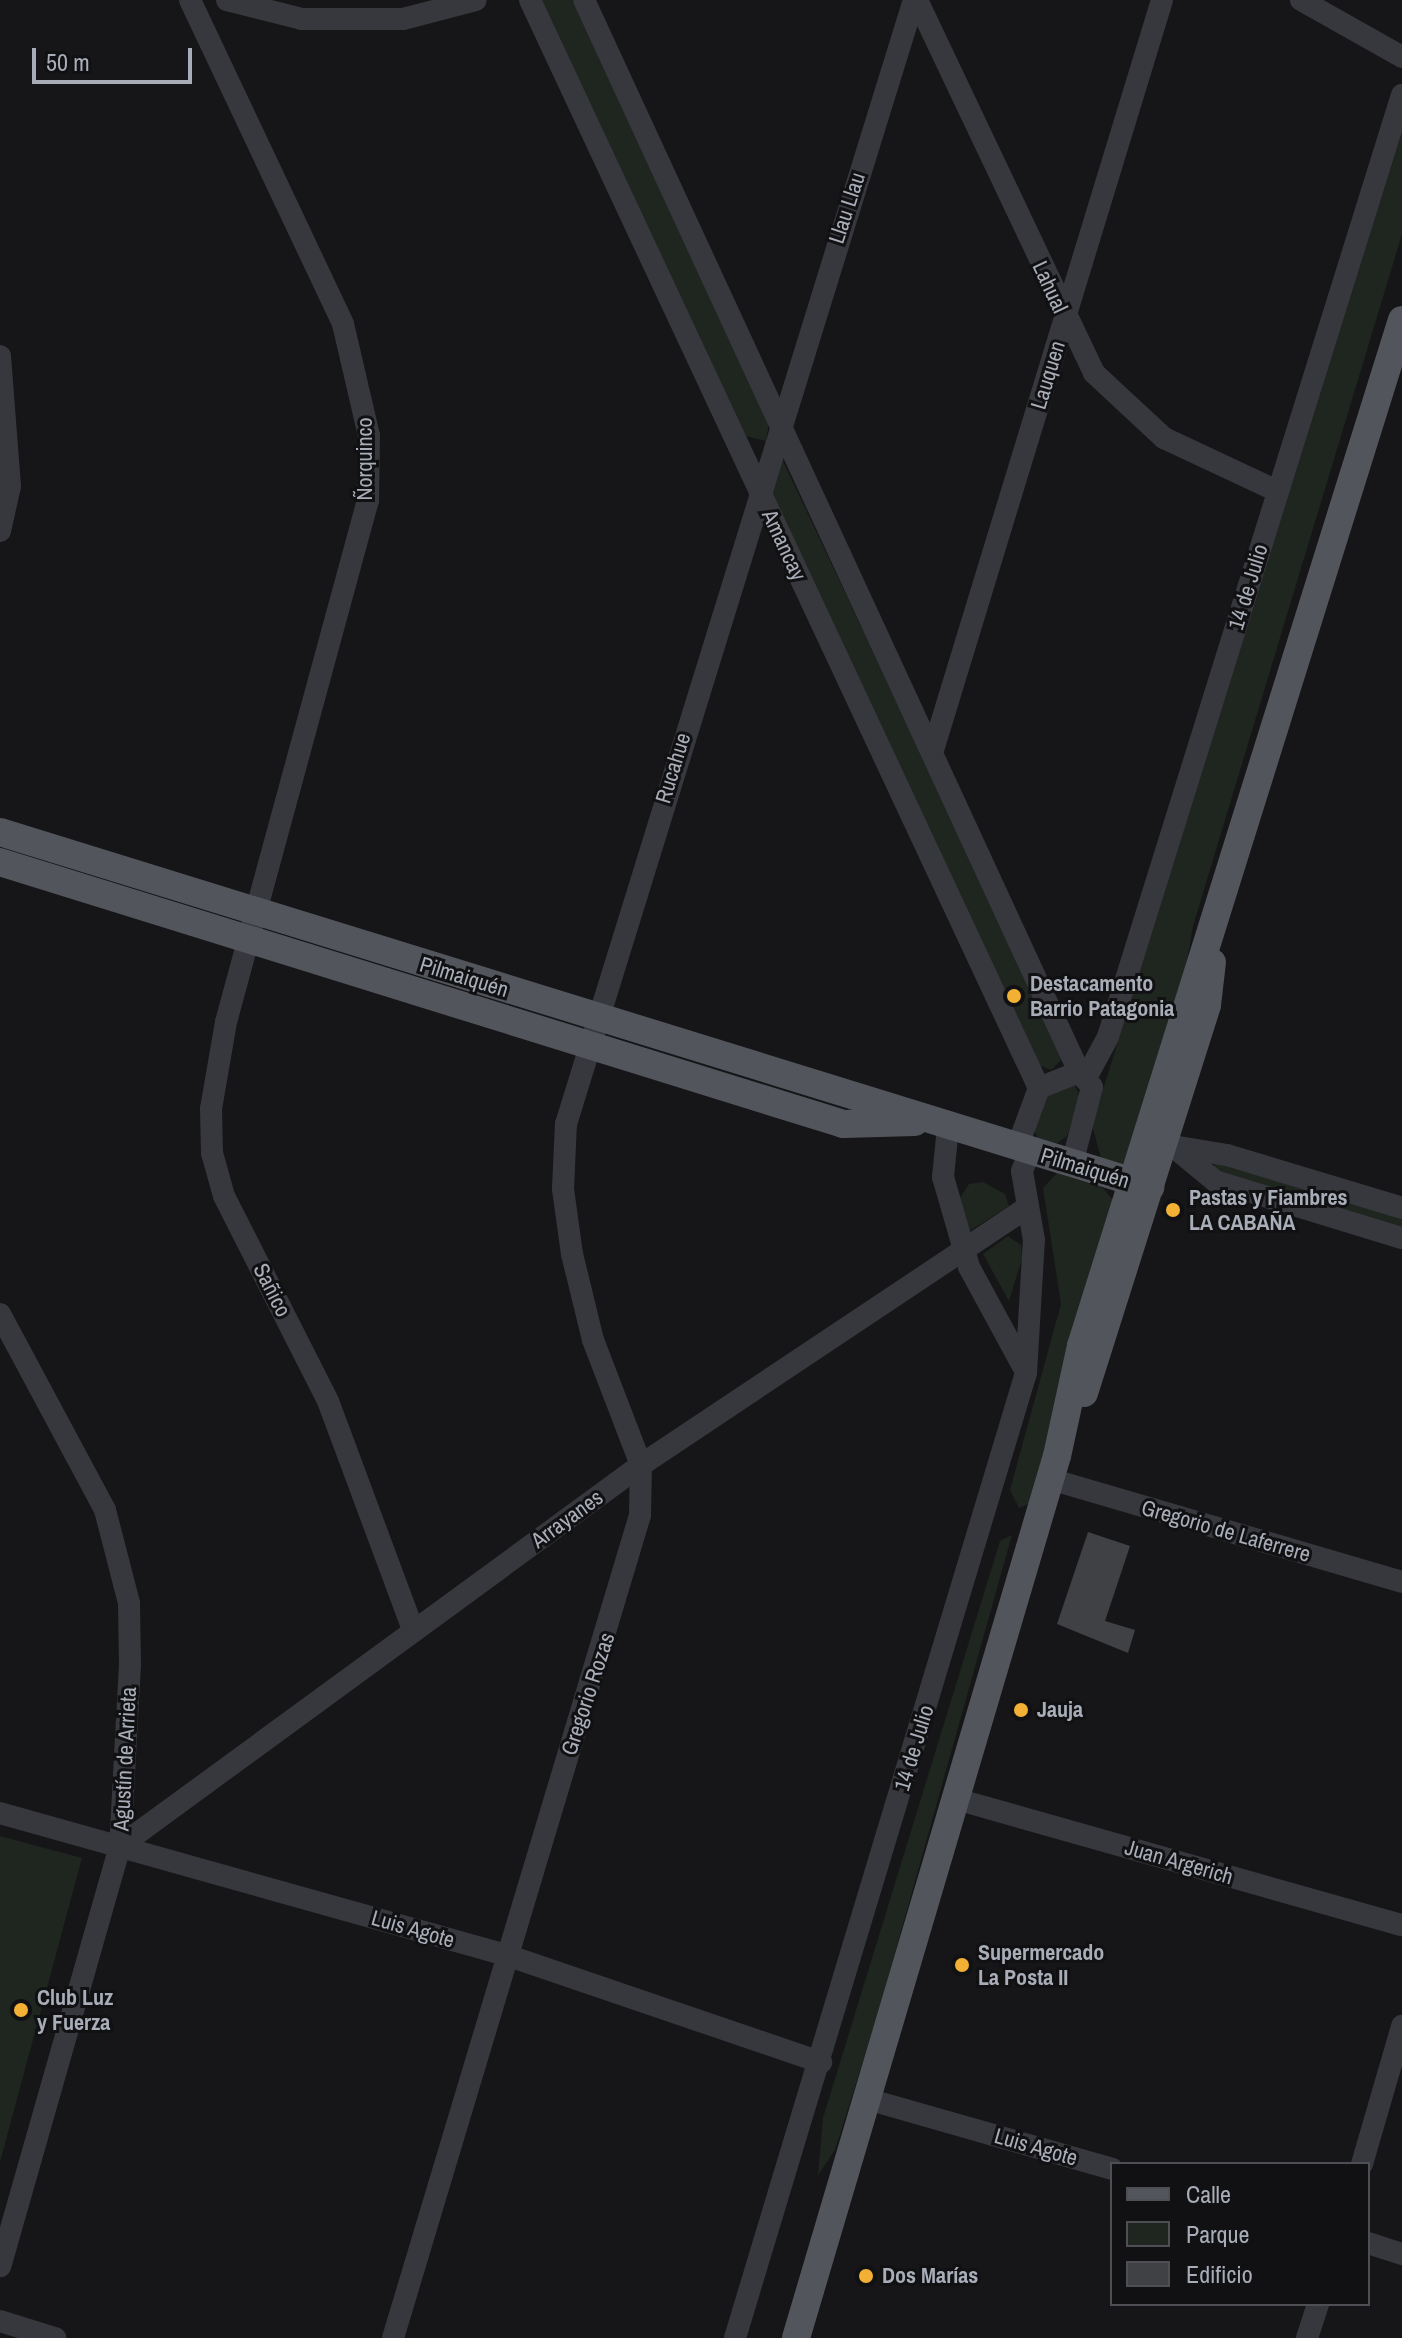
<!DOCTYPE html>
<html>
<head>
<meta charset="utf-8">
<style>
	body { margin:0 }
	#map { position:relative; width:1402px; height:2338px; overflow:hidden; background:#161618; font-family:"Archivo Narrow",sans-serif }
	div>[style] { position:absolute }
	.green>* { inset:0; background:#1e261f }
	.building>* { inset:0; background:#404145 }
	.minor>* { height:22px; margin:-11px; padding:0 11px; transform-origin:11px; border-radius:11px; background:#37383d }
	.major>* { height:28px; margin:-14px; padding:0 14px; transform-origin:14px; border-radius:14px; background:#53555c }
	.dots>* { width:22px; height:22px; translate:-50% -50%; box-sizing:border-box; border:4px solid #111113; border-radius:50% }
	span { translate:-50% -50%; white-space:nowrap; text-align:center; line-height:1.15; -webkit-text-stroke:6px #111113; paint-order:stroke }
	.street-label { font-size:22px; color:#a8adb8 }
	.poi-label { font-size:22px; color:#a8adb8; font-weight:700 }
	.left { translate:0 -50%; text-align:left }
	.legend { position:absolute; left:1110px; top:2162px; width:260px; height:144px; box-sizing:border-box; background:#111113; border:2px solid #4d4f55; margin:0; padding:10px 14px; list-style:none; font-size:24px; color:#a8adb8 }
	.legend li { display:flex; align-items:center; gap:16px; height:40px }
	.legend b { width:40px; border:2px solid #4d4f55 }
	.scale { position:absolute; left:32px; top:48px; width:160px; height:36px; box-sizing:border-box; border:4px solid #a8adb8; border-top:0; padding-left:10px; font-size:24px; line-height:28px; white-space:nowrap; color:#a8adb8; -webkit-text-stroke:6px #111113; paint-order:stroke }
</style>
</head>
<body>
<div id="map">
	<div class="green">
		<div style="clip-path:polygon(542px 0,572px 0,769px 423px,766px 441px,745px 436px)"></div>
		<div style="clip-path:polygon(1402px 132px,1402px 234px,1193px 926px,1179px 1007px,1124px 1164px,1101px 1158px,1092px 1125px)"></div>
		<div style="clip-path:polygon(783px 461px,1064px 1057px,1051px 1070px,1039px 1065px,766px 482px)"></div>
		<div style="clip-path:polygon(1075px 1085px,1080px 1098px,1067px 1136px,1055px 1145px,1039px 1141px,1033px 1128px,1043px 1098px)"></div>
		<div style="clip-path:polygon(1216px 1161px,1402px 1218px,1402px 1228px,1213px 1169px)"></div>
		<div style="clip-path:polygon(1057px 1173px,1103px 1188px,1115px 1203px,1029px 1504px,1019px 1508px,1010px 1490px,1061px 1304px,1043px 1188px)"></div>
		<div style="clip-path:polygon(983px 1182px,1005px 1194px,1009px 1206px,971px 1230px,963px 1227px,958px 1201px,969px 1184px)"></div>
		<div style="clip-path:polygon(1008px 1236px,1021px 1245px,1022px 1259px,1009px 1301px,983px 1254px)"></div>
		<div style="clip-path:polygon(1012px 1535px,877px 2017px,835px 2150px,818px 2175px,823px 2118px,1000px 1541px)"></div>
		<div style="clip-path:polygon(0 1836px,82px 1858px,0 2162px)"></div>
	</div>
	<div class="building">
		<div style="clip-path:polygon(1088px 1532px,1130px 1546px,1105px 1621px,1135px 1630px,1128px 1653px,1057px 1624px)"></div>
	</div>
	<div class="minor">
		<div style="left:190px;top:0;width:358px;rotate:64.7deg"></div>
		<div style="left:343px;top:324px;width:115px;rotate:76.9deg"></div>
		<div style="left:369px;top:436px;width:64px;rotate:90.9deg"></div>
		<div style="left:368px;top:500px;width:541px;rotate:105.22deg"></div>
		<div style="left:226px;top:1022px;width:88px;rotate:99.8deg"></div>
		<div style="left:211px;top:1109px;width:44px;rotate:88.7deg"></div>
		<div style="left:212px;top:1153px;width:45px;rotate:74.4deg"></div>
		<div style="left:224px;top:1196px;width:230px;rotate:63.1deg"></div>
		<div style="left:328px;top:1401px;width:244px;rotate:69.6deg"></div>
		<div style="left:227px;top:0;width:77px;rotate:14.2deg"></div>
		<div style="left:302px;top:19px;width:101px"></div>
		<div style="left:403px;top:19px;width:75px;rotate:-14.6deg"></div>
		<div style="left:530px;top:0;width:1201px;rotate:64.93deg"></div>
		<div style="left:584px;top:0;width:1181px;rotate:65.21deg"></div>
		<div style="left:917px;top:0;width:413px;rotate:64.6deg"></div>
		<div style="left:1094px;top:373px;width:96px;rotate:42.9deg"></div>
		<div style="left:1164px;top:438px;width:125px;rotate:25.1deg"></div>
		<div style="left:1301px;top:0;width:116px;rotate:29.4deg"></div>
		<div style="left:0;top:356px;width:130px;rotate:85.6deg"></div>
		<div style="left:10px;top:486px;width:46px;rotate:102.5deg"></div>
		<div style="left:933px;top:750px;width:784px;rotate:-73.02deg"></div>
		<div style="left:1087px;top:1076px;width:44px;rotate:-61.7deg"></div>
		<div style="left:1108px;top:1037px;width:987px;rotate:-72.67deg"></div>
		<div style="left:948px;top:1127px;width:50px;rotate:95.7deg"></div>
		<div style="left:943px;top:1177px;width:94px;rotate:73.9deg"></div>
		<div style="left:969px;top:1267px;width:119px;rotate:61.5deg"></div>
		<div style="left:1149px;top:1142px;width:79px;rotate:9.5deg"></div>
		<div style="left:1227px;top:1155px;width:183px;rotate:16.8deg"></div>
		<div style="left:1017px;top:1148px;width:64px;rotate:-69.9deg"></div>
		<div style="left:1039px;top:1088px;width:43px;rotate:-21.8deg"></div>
		<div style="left:1079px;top:1072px;width:20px;rotate:49deg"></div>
		<div style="left:1092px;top:1087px;width:80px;rotate:104.6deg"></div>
		<div style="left:1181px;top:1153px;width:44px;rotate:39.5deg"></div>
		<div style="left:1215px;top:1181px;width:195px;rotate:17deg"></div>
		<div style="left:0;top:1314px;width:222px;rotate:61.8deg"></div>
		<div style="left:105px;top:1510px;width:96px;rotate:75.5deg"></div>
		<div style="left:129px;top:1603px;width:61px;rotate:89.1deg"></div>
		<div style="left:130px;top:1664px;width:182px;rotate:93.1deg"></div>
		<div style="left:120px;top:1846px;width:437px;rotate:105.9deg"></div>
		<div style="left:1050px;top:1479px;width:367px;rotate:16.3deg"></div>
		<div style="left:956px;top:1799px;width:463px;rotate:15.8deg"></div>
		<div style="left:0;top:1813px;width:526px;rotate:15.68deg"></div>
		<div style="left:506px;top:1955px;width:333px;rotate:18.8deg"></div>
		<div style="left:120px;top:1846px;width:645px;rotate:-36.18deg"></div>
		<div style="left:641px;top:1465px;width:464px;rotate:-33.7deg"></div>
		<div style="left:867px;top:2099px;width:255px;rotate:15.9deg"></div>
		<div style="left:1362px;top:2164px;width:144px;rotate:-73.8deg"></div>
		<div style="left:1368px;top:2243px;width:36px;rotate:18deg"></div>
		<div style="left:0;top:2321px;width:58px;rotate:17.2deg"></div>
		<div style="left:393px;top:2338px;width:859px;rotate:-73.29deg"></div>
		<div style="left:640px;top:1515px;width:50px;rotate:-88.9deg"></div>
		<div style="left:641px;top:1465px;width:134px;rotate:-111deg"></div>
		<div style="left:593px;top:1340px;width:89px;rotate:-103.7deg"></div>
		<div style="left:572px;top:1254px;width:66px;rotate:-97.9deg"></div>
		<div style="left:563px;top:1189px;width:65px;rotate:-87.4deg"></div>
		<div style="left:566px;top:1124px;width:1177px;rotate:-72.8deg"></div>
		<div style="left:735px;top:2338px;width:1008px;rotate:-73.22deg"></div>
		<div style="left:1026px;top:1373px;width:133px;rotate:-86.6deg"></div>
		<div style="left:1034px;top:1240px;width:70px;rotate:-99.9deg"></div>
		<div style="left:1022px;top:1171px;width:22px;rotate:-68deg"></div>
		<div style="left:1307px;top:2338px;width:36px;rotate:-72deg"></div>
	</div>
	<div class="major">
		<div style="left:0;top:832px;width:1204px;rotate:17.16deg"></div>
		<div style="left:0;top:862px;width:883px;rotate:17.26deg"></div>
		<div style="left:843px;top:1124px;width:72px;rotate:-1.6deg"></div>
		<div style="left:1084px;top:1393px;width:407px;rotate:-72.4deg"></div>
		<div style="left:1207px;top:1005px;width:43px;rotate:-83.4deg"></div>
		<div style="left:796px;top:2338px;width:920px;rotate:-73.52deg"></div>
		<div style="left:1057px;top:1456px;width:113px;rotate:-77.7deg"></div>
		<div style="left:1081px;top:1346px;width:1075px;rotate:-72.63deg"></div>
	</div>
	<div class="dots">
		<div style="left:1014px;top:996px;background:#f2b134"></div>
		<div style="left:1173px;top:1210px;background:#f2b134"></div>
		<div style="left:1021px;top:1710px;background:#f2b134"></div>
		<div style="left:962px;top:1965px;background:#f2b134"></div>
		<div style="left:21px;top:2010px;background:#f2b134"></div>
		<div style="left:866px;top:2276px;background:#f2b134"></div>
	</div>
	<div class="street-label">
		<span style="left:847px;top:208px;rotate:-72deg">Llau Llau</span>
		<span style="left:1050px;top:287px;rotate:65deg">Lahual</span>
		<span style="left:1048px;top:375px;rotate:-73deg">Lauquen</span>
		<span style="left:365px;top:459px;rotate:-90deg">Ñorquinco</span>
		<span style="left:784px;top:545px;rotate:65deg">Amancay</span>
		<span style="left:1248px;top:587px;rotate:-73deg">14 de Julio</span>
		<span style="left:673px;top:768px;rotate:-73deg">Rucahue</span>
		<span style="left:464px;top:977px;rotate:17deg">Pilmaiquén</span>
		<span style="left:1085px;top:1168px;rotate:17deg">Pilmaiquén</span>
		<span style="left:272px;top:1290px;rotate:63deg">Sañico</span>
		<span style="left:567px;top:1519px;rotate:-36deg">Arrayanes</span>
		<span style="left:1226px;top:1531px;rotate:16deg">Gregorio de Laferrere</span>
		<span style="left:588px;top:1694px;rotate:-72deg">Gregorio Rozas</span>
		<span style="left:914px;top:1748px;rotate:-73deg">14 de Julio</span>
		<span style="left:125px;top:1759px;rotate:-87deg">Agustín de Arrieta</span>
		<span style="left:1179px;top:1862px;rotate:16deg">Juan Argerich</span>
		<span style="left:413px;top:1929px;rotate:16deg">Luis Agote</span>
		<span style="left:1036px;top:2147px;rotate:16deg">Luis Agote</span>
	</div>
	<div class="poi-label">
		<span class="left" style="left:1030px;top:996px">Destacamento<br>Barrio Patagonia</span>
		<span class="left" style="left:1189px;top:1210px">Pastas y Fiambres<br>LA CABAÑA</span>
		<span class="left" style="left:1037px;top:1710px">Jauja</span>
		<span class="left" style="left:978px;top:1965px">Supermercado<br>La Posta II</span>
		<span class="left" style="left:37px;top:2010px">Club Luz<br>y Fuerza</span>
		<span class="left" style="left:882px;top:2276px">Dos Marías</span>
	</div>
	<ul class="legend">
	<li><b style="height:10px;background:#53555c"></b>Calle</li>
	<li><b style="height:22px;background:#1e261f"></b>Parque</li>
	<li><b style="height:22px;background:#404145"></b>Edificio</li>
	</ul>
	<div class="scale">50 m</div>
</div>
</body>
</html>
